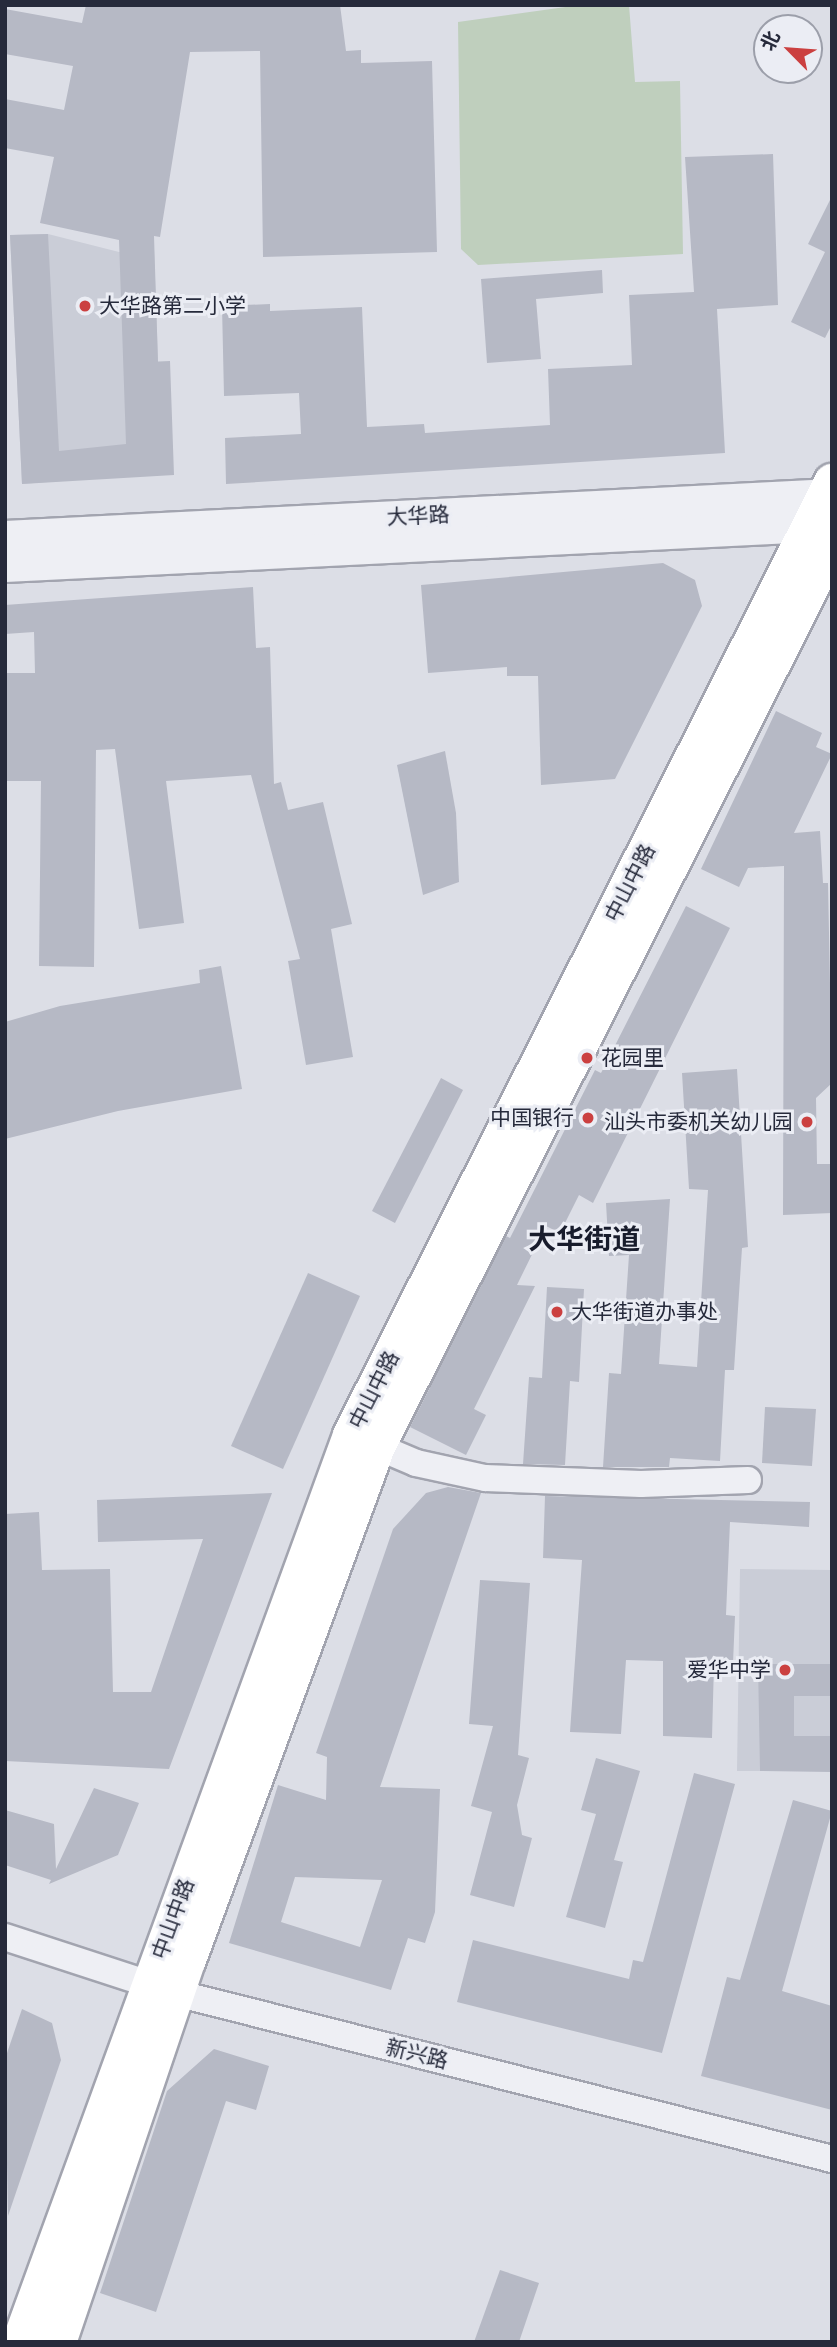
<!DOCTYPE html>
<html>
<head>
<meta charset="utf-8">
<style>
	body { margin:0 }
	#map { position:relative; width:837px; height:2347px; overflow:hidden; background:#dcdee6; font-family:"DM Sans","Noto Sans SC",sans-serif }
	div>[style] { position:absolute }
	.built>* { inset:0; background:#cacdd7 }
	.green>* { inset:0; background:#bfcfbd }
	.building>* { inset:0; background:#b6b9c5 }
	.roads { filter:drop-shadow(2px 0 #a2a4af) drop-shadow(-2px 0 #a2a4af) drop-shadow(0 2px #a2a4af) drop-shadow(0 -2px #a2a4af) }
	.minor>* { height:26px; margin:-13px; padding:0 13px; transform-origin:13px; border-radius:13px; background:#eeeff4 }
	.tertiary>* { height:32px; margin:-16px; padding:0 16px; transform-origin:16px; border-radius:16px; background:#eeeff4 }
	.secondary>* { height:37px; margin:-18.5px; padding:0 18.5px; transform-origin:18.5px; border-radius:18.5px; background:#fff }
	.dots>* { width:19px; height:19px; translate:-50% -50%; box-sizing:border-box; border:4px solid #ebedf4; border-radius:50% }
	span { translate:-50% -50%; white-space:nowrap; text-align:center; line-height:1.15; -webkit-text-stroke:6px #ebedf4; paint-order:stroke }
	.poi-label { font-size:21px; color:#262a3b }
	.left { translate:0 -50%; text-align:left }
	.right { translate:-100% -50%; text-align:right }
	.street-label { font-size:21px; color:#262a3b }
	.district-label { font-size:28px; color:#181c2c; font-weight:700 }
	.frame { position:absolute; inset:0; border:7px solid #262a3b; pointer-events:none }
	.north { position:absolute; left:753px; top:14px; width:70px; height:70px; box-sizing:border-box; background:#ebedf4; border:2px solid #9c9faa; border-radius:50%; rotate:295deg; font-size:19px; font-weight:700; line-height:28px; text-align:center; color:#262a3b }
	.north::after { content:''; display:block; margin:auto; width:24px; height:32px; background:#cb4040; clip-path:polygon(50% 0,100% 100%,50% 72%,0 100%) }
</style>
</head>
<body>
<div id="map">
	<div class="built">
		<div style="clip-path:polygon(48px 234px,119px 252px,154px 250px,158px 361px,170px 361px,113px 477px,22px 484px,10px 235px)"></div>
		<div style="clip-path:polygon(740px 1569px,832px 1570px,832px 1771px,737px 1771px)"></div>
	</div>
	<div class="green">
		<div style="clip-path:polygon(580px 5px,629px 5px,635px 82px,680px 81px,683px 254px,478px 265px,461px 249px,458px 22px)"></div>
	</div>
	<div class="building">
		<div style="clip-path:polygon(86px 5px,340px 5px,346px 51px,361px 50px,361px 63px,432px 61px,437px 252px,263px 257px,260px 51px,190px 52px,160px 237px,154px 236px,158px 362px,170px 361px,174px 475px,22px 484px,10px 235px,48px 234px,59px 451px,126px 444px,119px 240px,40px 223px,54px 157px,5px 148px,5px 99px,64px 110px,73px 66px,5px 54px,5px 9px,82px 23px)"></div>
		<div style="clip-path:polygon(773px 154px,778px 305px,717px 309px,725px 453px,226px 484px,225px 438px,301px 434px,299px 393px,224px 396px,222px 306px,270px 304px,270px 311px,362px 307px,367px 427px,424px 424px,425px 433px,550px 425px,548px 369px,632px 365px,629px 295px,694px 292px,685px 157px)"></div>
		<div style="clip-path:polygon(832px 196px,832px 324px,825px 338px,791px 322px,825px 252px,808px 244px)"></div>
		<div style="clip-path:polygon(602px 270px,603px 293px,536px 299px,541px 359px,487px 363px,481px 279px)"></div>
		<div style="clip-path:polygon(663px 563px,695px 580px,702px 606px,615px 779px,541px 785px,538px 676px,507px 676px,507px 667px,428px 673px,421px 585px)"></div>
		<div style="clip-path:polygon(253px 587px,256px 648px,270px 647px,274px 784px,281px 782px,288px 810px,323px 802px,352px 924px,331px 929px,353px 1057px,306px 1065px,288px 961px,300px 959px,251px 775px,166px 781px,184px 923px,139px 929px,115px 749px,96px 750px,94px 967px,39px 966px,41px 781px,5px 781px,5px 673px,35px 673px,34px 632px,5px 634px,5px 605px)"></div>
		<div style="clip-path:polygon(776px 711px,822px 733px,816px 747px,832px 754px,794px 833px,820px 831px,823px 883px,828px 883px,832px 1083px,816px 1098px,817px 1164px,832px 1164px,832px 1213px,783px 1215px,784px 866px,748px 868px,739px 887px,701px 869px)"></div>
		<div style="clip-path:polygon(445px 751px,456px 813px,459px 882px,423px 895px,397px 765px)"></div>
		<div style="clip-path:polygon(686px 906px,730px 928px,593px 1203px,579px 1195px,560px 1233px,546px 1226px,517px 1285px,535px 1286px,474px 1409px,486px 1415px,466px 1455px,410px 1427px,506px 1236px,510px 1238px,595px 1070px,601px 1073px)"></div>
		<div style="clip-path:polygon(221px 966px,242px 1089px,118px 1111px,5px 1139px,5px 1022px,60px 1006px,200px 983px,199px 970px)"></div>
		<div style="clip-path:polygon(737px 1069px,748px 1247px,742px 1248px,734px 1370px,725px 1370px,720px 1461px,670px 1458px,669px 1467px,603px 1467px,609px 1373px,621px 1374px,629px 1255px,609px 1256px,606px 1203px,670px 1199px,659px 1364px,697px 1367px,708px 1190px,689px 1189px,682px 1073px)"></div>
		<div style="clip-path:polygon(441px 1078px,463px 1090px,395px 1223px,372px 1211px)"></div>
		<div style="clip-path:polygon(308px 1273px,360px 1296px,283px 1469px,231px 1446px)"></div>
		<div style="clip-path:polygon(547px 1287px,584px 1289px,579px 1382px,570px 1381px,565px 1465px,523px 1464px,529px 1377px,542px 1378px)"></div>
		<div style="clip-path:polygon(765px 1407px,816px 1409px,812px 1466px,762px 1463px)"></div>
		<div style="clip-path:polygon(evenodd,448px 1487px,481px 1493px,380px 1787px,440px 1789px,435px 1912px,425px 1943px,408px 1938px,391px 1990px,229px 1943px,278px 1785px,326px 1800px,327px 1757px,316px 1753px,393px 1529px,426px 1493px,448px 1487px,295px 1877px,382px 1880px,360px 1947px,281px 1922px,295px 1877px)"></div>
		<div style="clip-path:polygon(272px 1493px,169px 1769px,5px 1761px,5px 1514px,39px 1512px,42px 1570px,110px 1569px,113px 1692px,151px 1692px,203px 1539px,98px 1542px,97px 1500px)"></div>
		<div style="clip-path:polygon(545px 1496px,810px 1502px,809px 1527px,730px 1522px,726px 1615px,735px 1616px,733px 1663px,714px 1663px,712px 1738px,663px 1736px,663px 1661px,626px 1660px,621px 1734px,570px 1732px,582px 1560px,543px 1558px)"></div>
		<div style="clip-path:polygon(480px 1580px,530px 1583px,518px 1755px,529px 1758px,517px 1805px,522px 1835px,532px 1838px,514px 1907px,470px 1895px,492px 1812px,471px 1806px,493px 1726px,469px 1724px)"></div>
		<div style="clip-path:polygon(758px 1664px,832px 1664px,832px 1696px,794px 1696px,794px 1736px,832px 1736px,832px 1772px,760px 1771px)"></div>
		<div style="clip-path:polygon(596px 1758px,640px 1771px,614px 1860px,623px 1862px,605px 1928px,566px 1917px,596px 1814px,581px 1810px)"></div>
		<div style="clip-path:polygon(694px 1773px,735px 1784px,662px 2053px,457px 2002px,473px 1940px,629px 1979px,633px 1960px,643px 1962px)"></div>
		<div style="clip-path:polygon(94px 1788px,139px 1803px,118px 1855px,49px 1884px,51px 1880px,5px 1865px,5px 1810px,54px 1824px,56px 1869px)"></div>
		<div style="clip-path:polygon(793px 1800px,832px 1811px,782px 1991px,832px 2006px,832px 2110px,701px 2076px,727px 1977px,740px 1980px)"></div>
		<div style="clip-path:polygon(22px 2009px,52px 2023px,61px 2060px,8px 2216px,5px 2059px)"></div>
		<div style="clip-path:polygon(214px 2049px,269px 2066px,256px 2110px,226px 2101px,156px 2312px,100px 2293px,167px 2091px)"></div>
		<div style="clip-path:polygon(500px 2270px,539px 2283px,519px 2342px,474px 2342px)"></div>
	</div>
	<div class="roads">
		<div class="minor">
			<div style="left:376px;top:1446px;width:43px;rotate:23deg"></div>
			<div style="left:416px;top:1463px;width:71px;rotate:12.3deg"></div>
			<div style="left:485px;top:1478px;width:156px;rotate:2.2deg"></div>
			<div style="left:641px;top:1484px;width:107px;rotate:-2.1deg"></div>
			<div style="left:5px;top:1937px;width:180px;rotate:18.1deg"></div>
			<div style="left:176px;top:1993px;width:677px;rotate:14.2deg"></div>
		</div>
		<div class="tertiary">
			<div style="left:5px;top:537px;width:828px;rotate:-2.91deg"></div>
			<div style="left:5px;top:566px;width:828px;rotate:-2.84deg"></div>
		</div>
		<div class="secondary">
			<div style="left:20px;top:2342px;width:966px;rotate:-69.95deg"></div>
			<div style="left:351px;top:1435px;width:1068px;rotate:-63.22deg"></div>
			<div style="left:57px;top:2342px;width:404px;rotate:-71.3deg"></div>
			<div style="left:187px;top:1959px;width:547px;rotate:-69.78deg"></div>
			<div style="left:376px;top:1446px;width:1012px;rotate:-63.21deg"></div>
		</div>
	</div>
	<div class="dots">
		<div style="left:85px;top:306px;background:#cb4040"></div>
		<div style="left:587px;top:1058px;background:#cb4040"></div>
		<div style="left:588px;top:1118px;background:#cb4040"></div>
		<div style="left:807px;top:1122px;background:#cb4040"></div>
		<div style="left:557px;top:1312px;background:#cb4040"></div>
		<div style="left:785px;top:1670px;background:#cb4040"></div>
	</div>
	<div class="poi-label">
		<span class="left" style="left:99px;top:306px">大华路第二小学</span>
		<span class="left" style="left:601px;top:1058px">花园里</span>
		<span class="right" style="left:574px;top:1118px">中国银行</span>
		<span class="right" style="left:793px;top:1122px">汕头市委机关幼儿园</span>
		<span class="left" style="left:571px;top:1312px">大华街道办事处</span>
		<span class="right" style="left:771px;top:1670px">爱华中学</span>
	</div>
	<div class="street-label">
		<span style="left:418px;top:516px;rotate:-3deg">大华路</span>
		<span style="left:630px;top:883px;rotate:-63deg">中山中路</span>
		<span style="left:374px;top:1390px;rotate:-63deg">中山中路</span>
		<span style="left:173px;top:1919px;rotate:-70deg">中山中路</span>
		<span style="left:417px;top:2054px;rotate:14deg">新兴路</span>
	</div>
	<div class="district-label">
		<span style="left:584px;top:1240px">大华街道</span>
	</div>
	<div class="frame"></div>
	<div class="north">北</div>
</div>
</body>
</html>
